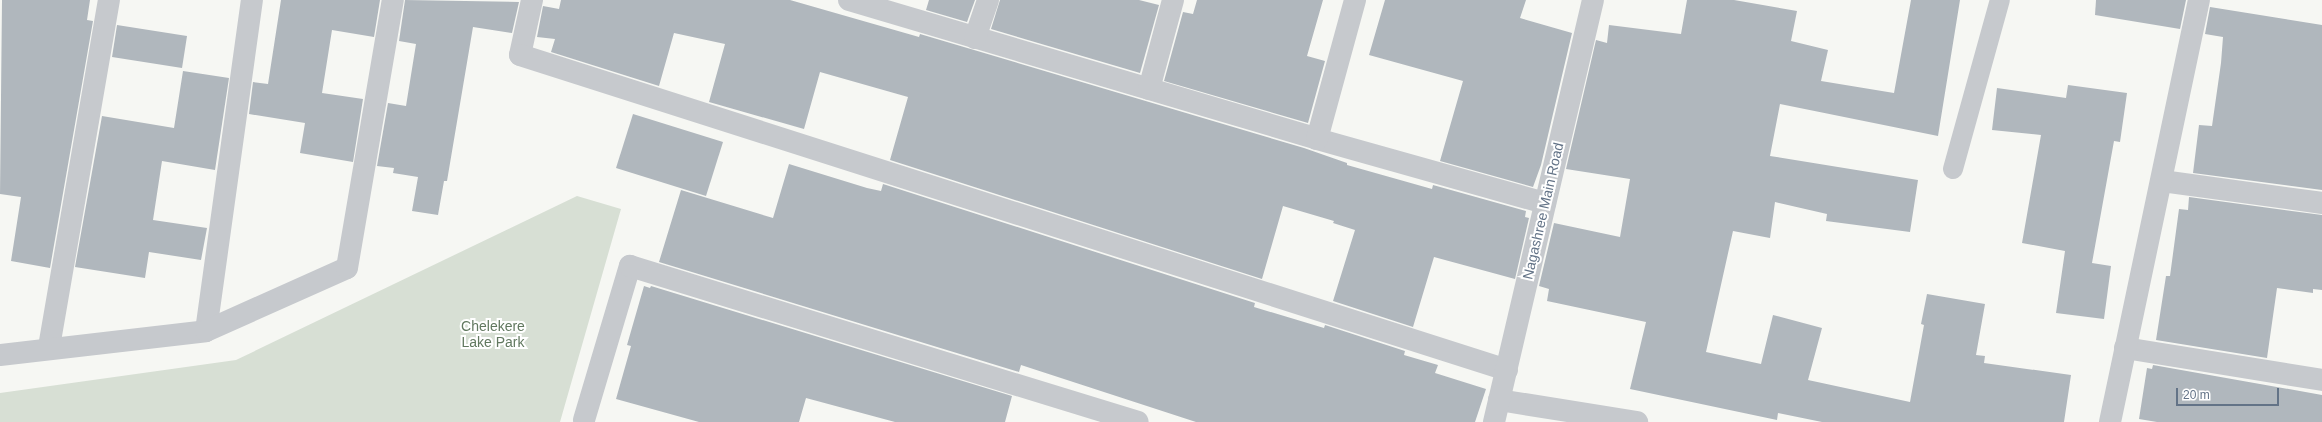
<!DOCTYPE html>
<html>
<head>
<meta charset="utf-8">
<style>
	body { margin:0 }
	#map { position:relative; width:2322px; height:422px; overflow:hidden; background:#f6f7f3; font-family:Arial,sans-serif }
	div>[style] { position:absolute }
	.green>* { inset:0; background:#d7dfd4 }
	.building>* { inset:0; background:#b0b7bd }
	.lane>* { height:20px; margin:-10px; padding:0 10px; transform-origin:10px; border-radius:10px; background:#c6c9cd }
	.street>* { height:22px; margin:-11px; padding:0 11px; transform-origin:11px; border-radius:11px; background:#c6c9cd }
	span { translate:-50% -50%; white-space:nowrap; text-align:center; line-height:1.15; -webkit-text-stroke:4px #fff; paint-order:stroke }
	.street-label { font-size:14px; color:#637387 }
	.park-label { font-size:14px; color:#61785f }
	.scale { position:absolute; left:2176px; top:388px; width:103px; height:18px; box-sizing:border-box; border:2px solid #637387; border-top:0; padding-left:5px; font-size:12px; line-height:14px; white-space:nowrap; color:#637387; -webkit-text-stroke:3px #fff; paint-order:stroke }
</style>
</head>
<body>
<div id="map">
	<div class="green">
		<div style="clip-path:polygon(577px 196px,621px 209px,560px 422px,0 422px,0 393px,236px 360px)"></div>
	</div>
	<div class="building">
		<div style="clip-path:polygon(2px 0,90px 0,87px 20px,93px 21px,50px 268px,11px 261px,21px 197px,0 194px)"></div>
		<div style="clip-path:polygon(281px 0,380px 0,374px 37px,332px 30px,322px 93px,363px 99px,353px 162px,300px 153px,305px 123px,249px 114px,253px 82px,268px 84px)"></div>
		<div style="clip-path:polygon(405px 0,519px 2px,512px 33px,473px 27px,447px 181px,444px 181px,438px 215px,412px 211px,418px 177px,393px 173px,394px 168px,377px 166px,388px 103px,406px 106px,416px 44px,399px 41px)"></div>
		<div style="clip-path:polygon(561px 0,790px 0,919px 37px,920px 34px,1304px 148px,1347px 163px,1347px 165px,1432px 189px,1433px 185px,1526px 211px,1525px 217px,1529px 218px,1515px 279px,1434px 257px,1413px 327px,1333px 301px,1355px 230px,1333px 223px,1334px 221px,1283px 206px,1262px 279px,890px 160px,908px 97px,820px 72px,804px 129px,709px 102px,725px 44px,674px 33px,659px 86px,551px 52px,555px 39px,537px 37px,543px 6px,559px 9px)"></div>
		<div style="clip-path:polygon(929px 0,975px 0,967px 22px,926px 10px)"></div>
		<div style="clip-path:polygon(1000px 0,1139px 0,1159px 5px,1140px 73px,991px 29px)"></div>
		<div style="clip-path:polygon(1197px 0,1323px 0,1307px 56px,1325px 61px,1308px 123px,1164px 81px,1183px 12px,1193px 14px)"></div>
		<div style="clip-path:polygon(1385px 0,1526px 0,1520px 18px,1572px 33px,1541px 165px,1533px 187px,1440px 161px,1463px 81px,1369px 55px)"></div>
		<div style="clip-path:polygon(1687px 0,1734px 0,1797px 11px,1791px 41px,1828px 50px,1821px 81px,1894px 93px,1911px 0,1960px 0,1938px 136px,1780px 104px,1770px 156px,1918px 180px,1910px 232px,1826px 221px,1827px 214px,1775px 202px,1770px 238px,1733px 231px,1706px 352px,1761px 364px,1773px 315px,1822px 328px,1808px 380px,1910px 402px,1924px 325px,1921px 324px,1927px 294px,1985px 304px,1976px 355px,1985px 356px,1984px 363px,2071px 375px,2064px 422px,1822px 422px,1778px 413px,1777px 420px,1630px 389px,1646px 322px,1547px 301px,1549px 289px,1539px 286px,1554px 223px,1620px 237px,1630px 179px,1566px 169px,1596px 40px,1607px 43px,1609px 25px,1681px 34px)"></div>
		<div style="clip-path:polygon(2096px 0,2186px 0,2180px 29px,2095px 15px)"></div>
		<div style="clip-path:polygon(2210px 7px,2322px 25px,2322px 190px,2193px 173px,2199px 125px,2212px 126px,2221px 63px,2223px 37px,2205px 34px)"></div>
		<div style="clip-path:polygon(117px 25px,187px 36px,182px 68px,112px 57px)"></div>
		<div style="clip-path:polygon(183px 71px,229px 78px,215px 170px,162px 161px,153px 220px,207px 228px,201px 260px,149px 252px,145px 278px,75px 267px,102px 116px,174px 128px)"></div>
		<div style="clip-path:polygon(2068px 85px,2127px 93px,2120px 142px,2114px 141px,2092px 263px,2111px 266px,2104px 319px,2056px 313px,2065px 251px,2022px 243px,2041px 135px,1992px 130px,1997px 88px,2066px 98px)"></div>
		<div style="clip-path:polygon(633px 114px,723px 142px,706px 196px,616px 168px)"></div>
		<div style="clip-path:polygon(789px 164px,867px 188px,881px 191px,883px 184px,1255px 303px,1254px 307px,1324px 328px,1325px 325px,1405px 351px,1404px 355px,1438px 365px,1435px 373px,1486px 389px,1475px 422px,1196px 422px,1021px 365px,1019px 372px,659px 262px,681px 190px,773px 218px)"></div>
		<div style="clip-path:polygon(2189px 197px,2322px 215px,2322px 290px,2313px 289px,2313px 293px,2277px 288px,2267px 358px,2156px 340px,2166px 276px,2170px 276px,2179px 209px,2188px 210px)"></div>
		<div style="clip-path:polygon(644px 286px,650px 288px,651px 286px,1012px 396px,1005px 422px,895px 422px,806px 398px,799px 422px,699px 422px,616px 399px,631px 346px,627px 345px)"></div>
		<div style="clip-path:polygon(2153px 365px,2322px 395px,2322px 422px,2157px 422px,2139px 419px,2147px 368px,2152px 369px)"></div>
	</div>
	<div class="lane">
		<div style="left:1953px;top:169px;width:175px;rotate:-74.5deg"></div>
	</div>
	<div class="street">
		<div style="left:532px;top:0;width:56px;rotate:102.3deg"></div>
		<div style="left:520px;top:55px;width:1036px;rotate:17.7deg"></div>
		<div style="left:849px;top:0;width:488px;rotate:16.5deg"></div>
		<div style="left:1317px;top:139px;width:237px;rotate:15.7deg"></div>
		<div style="left:975px;top:38px;width:40px;rotate:-71.1deg"></div>
		<div style="left:1149px;top:89px;width:92px;rotate:-74.9deg"></div>
		<div style="left:1317px;top:139px;width:144px;rotate:-74.7deg"></div>
		<div style="left:2162px;top:181px;width:162px;rotate:7.8deg"></div>
		<div style="left:206px;top:331px;width:334px;rotate:-82.1deg"></div>
		<div style="left:49px;top:347px;width:352px;rotate:-80.2deg"></div>
		<div style="left:2125px;top:348px;width:200px;rotate:9.2deg"></div>
		<div style="left:0;top:355px;width:207px;rotate:-6.6deg"></div>
		<div style="left:206px;top:331px;width:154px;rotate:-24.1deg"></div>
		<div style="left:347px;top:268px;width:272px;rotate:-80.3deg"></div>
		<div style="left:1499px;top:400px;width:140px;rotate:9.1deg"></div>
		<div style="left:584px;top:420px;width:161px;rotate:-73.4deg"></div>
		<div style="left:630px;top:266px;width:531px;rotate:17.07deg"></div>
		<div style="left:1494px;top:422px;width:433px;rotate:-76.8deg"></div>
		<div style="left:2110px;top:422px;width:431px;rotate:-78.1deg"></div>
	</div>
	<div class="street-label">
		<span style="left:1543px;top:211px;rotate:-77deg">Nagashree Main Road</span>
	</div>
	<div class="park-label">
		<span style="left:493px;top:334px">Chelekere<br>Lake Park</span>
	</div>
	<div class="scale">20 m</div>
</div>
</body>
</html>
